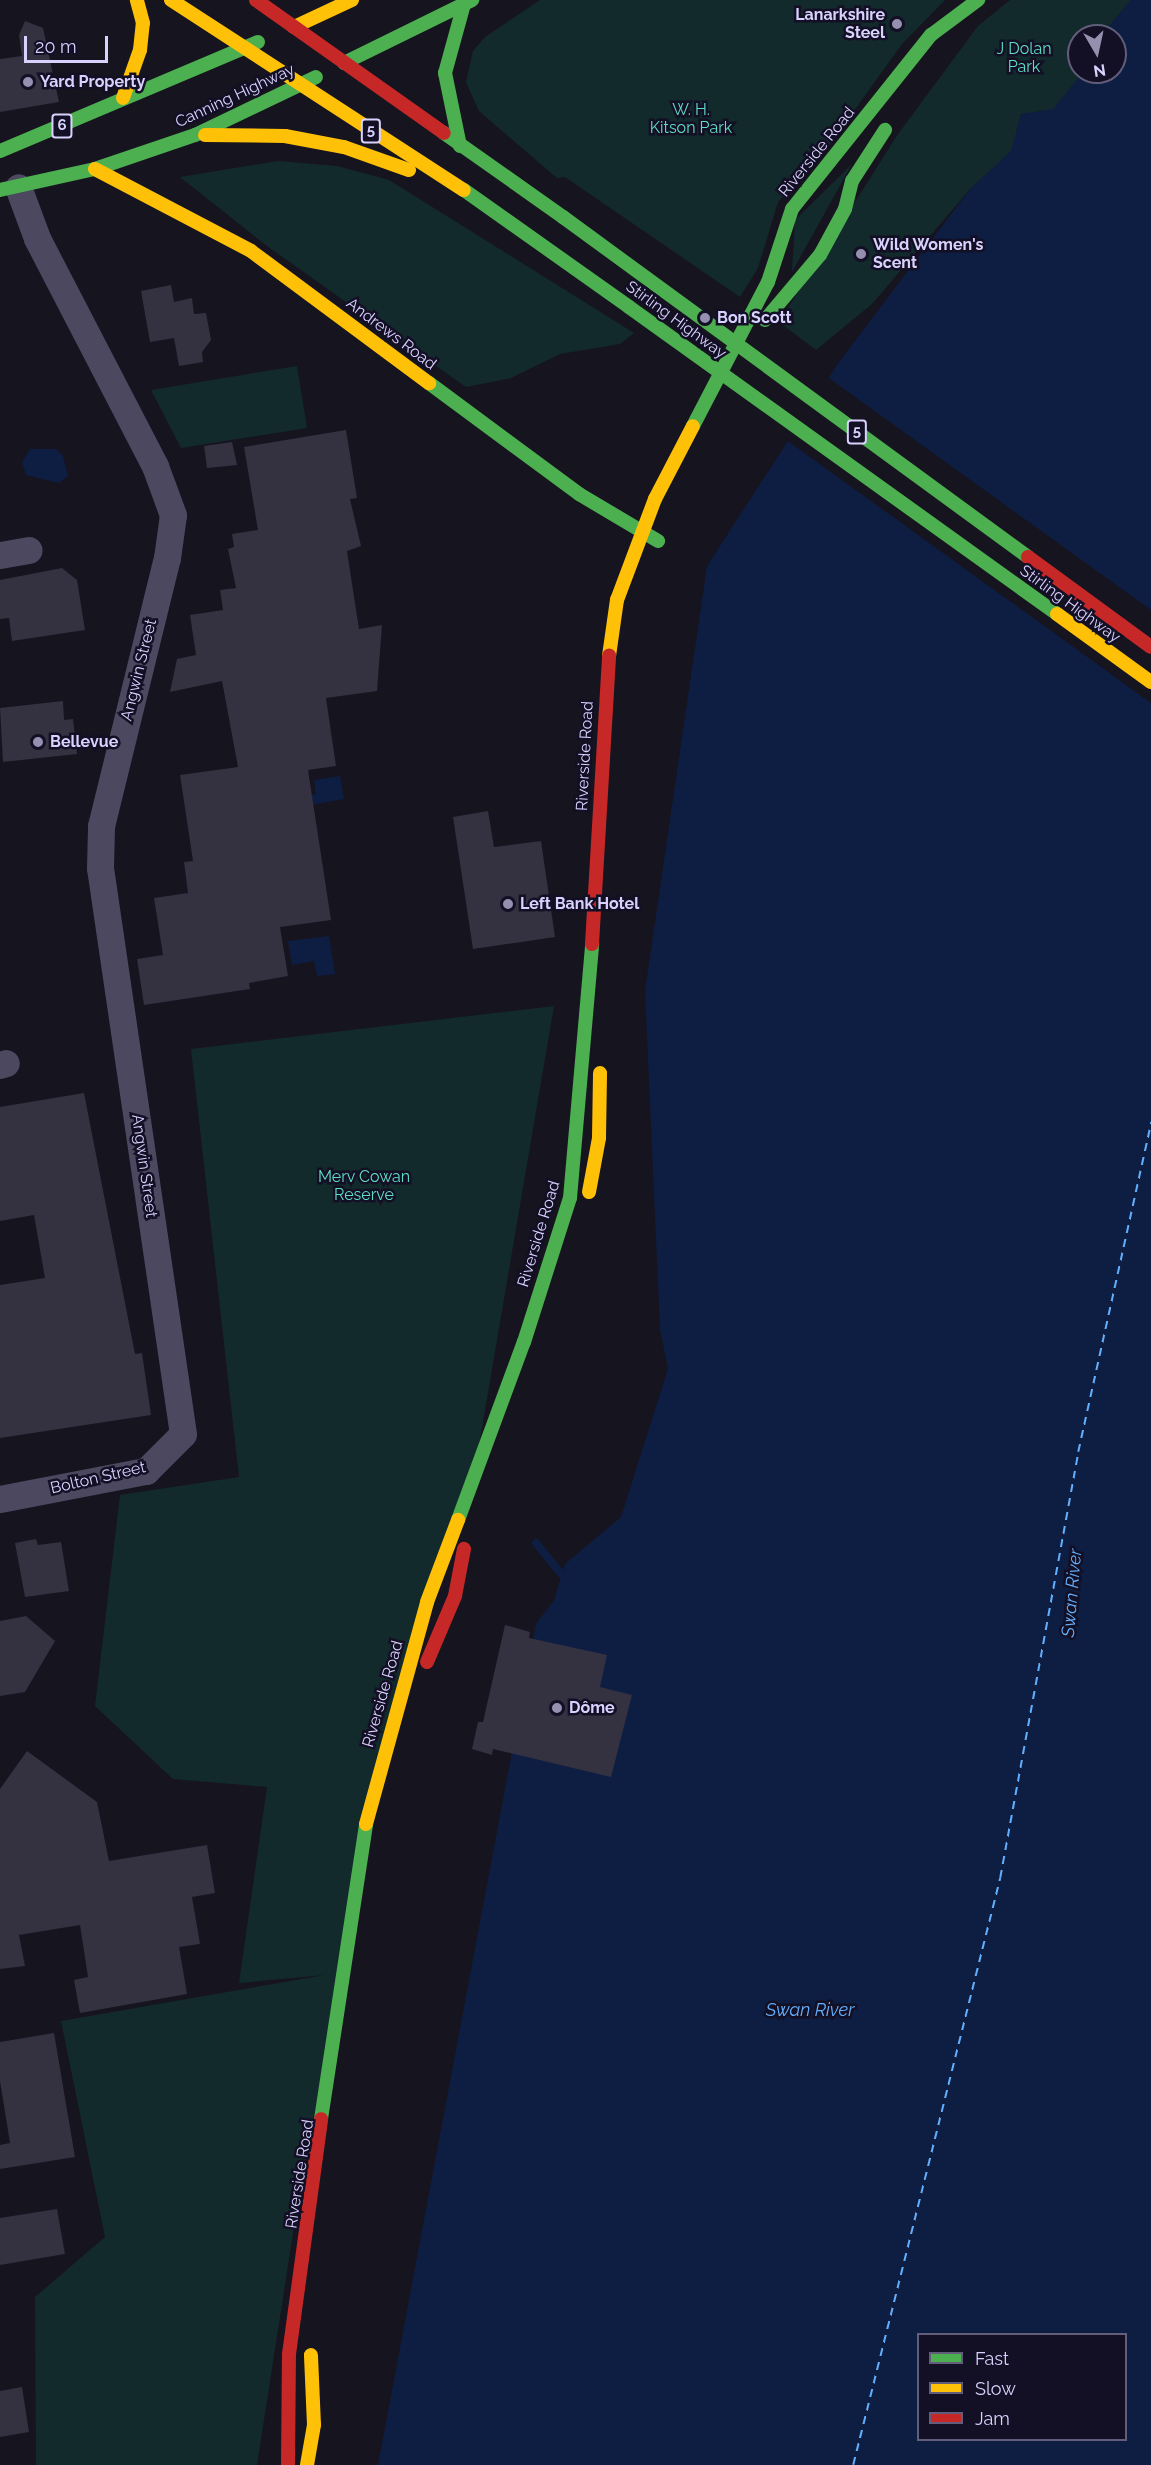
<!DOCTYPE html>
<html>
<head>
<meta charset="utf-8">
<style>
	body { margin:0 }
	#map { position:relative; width:1151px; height:2465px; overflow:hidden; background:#16141f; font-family:Raleway,sans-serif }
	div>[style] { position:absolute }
	.green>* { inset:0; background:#132a2c }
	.water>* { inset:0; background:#0e1e42 }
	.pier>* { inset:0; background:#16141f }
	.stream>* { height:8px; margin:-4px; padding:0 4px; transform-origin:4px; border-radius:4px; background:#0e1e42 }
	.ferry>* { height:1.5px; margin-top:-0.75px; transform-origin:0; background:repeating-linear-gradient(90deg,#62affd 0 8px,transparent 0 14px) }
	.building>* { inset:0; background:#343141 }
	.street>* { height:27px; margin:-13.5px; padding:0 13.5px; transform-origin:13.5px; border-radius:13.5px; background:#4b4860 }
	.fast>* { height:14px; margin:-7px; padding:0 7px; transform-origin:7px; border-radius:7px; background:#4caf50 }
	.slow>* { height:14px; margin:-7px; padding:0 7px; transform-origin:7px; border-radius:7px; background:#ffc107 }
	.jam>* { height:14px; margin:-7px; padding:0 7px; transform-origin:7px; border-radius:7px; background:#c62828 }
	.fast-bridge>* { height:14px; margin:-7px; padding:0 7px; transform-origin:7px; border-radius:7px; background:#4caf50 }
	.slow-bridge>* { height:14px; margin:-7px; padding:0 7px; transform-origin:7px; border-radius:7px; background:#ffc107 }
	.jam-bridge>* { height:14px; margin:-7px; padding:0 7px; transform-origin:7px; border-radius:7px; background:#c62828 }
	.dots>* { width:16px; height:16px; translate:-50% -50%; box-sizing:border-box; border:3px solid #130f24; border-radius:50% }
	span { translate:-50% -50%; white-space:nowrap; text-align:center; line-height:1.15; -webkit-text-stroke:5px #130f24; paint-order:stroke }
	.shield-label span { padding:2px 4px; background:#130f24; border:2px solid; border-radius:4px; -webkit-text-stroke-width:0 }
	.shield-label { font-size:15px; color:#d9d2fe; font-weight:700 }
	.poi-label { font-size:16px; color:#d9d2fe; font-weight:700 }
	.right { translate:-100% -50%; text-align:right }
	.left { translate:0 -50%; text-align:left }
	.park-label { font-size:16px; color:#5fdec3 }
	.street-label { font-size:16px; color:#d9d2fe }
	.water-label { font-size:18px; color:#62affd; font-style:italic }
	.legend { position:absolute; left:917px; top:2333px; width:210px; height:108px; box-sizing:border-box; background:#130f24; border:2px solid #625d7b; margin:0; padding:8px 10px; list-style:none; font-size:18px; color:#d9d2fe }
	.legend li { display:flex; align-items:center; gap:12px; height:30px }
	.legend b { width:30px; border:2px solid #625d7b }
	.north { position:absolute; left:1067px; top:24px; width:60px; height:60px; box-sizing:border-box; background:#130f24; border:2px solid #625d7b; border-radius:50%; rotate:171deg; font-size:16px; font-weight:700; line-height:24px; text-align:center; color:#d9d2fe }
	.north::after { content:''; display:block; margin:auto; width:21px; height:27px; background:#9590b0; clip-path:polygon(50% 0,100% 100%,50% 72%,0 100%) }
	.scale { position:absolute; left:24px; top:36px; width:84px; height:27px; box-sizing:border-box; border:3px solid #d9d2fe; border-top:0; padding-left:8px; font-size:18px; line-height:21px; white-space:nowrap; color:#d9d2fe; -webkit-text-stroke:4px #130f24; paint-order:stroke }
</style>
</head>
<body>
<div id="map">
	<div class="green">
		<div style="clip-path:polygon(540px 0,945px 0,902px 44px,823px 154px,778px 202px,758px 268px,740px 297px,565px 177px,557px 178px,479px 111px,466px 82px,473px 51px,485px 37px)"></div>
		<div style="clip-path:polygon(1010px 0,1131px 0,1101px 36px,1079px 36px,1079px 72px,1083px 72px,1077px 83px,1053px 110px,1021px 114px,1012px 151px,971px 188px,872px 304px,816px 350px,779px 322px,898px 134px,978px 26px)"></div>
		<div style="clip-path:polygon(278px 161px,337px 166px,389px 180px,634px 333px,620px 344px,560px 354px,511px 378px,466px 387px,267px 246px,180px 177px)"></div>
		<div style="clip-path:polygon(852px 164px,792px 272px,795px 220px)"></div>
		<div style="clip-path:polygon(297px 366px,307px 428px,181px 448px,151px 390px)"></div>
		<div style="clip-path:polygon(554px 1006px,477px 1457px,373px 1801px,298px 2201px,257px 2465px,36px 2465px,35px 2297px,105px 2237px,61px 2021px,325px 1975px,239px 1983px,267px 1787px,173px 1779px,95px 1706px,120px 1495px,239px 1477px,191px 1049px)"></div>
	</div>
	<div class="water">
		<div style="clip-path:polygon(evenodd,1131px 0,1151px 0,1151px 2465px,378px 2465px,536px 1624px,554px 1600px,565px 1564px,621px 1517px,668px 1369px,660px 1329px,645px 991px,707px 566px,839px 362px,971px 188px,1011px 151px,1021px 114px,1053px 109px,1083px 72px,1115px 72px,1115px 36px,1101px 36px,1131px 0,918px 2334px,1126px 2334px,1126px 2440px,918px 2440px,918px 2334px)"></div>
		<div style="clip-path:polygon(30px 449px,56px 449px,63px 456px,68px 476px,59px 483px,26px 475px,22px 462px)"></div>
		<div style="clip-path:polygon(340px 776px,344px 799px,304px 806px,302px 796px,316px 794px,314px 780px)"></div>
		<div style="clip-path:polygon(329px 936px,335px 974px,317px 976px,314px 961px,292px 965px,288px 941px)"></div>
	</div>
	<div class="pier">
		<div style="clip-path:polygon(826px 376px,1151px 610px,1151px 703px,785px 439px)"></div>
	</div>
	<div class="stream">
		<div style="left:536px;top:1543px;width:41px;rotate:50.9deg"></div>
	</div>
	<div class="ferry">
		<div style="left:853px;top:2465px;width:605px;rotate:-75.94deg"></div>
		<div style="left:1000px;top:1878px;width:433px;rotate:-79.6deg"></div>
		<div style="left:1078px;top:1452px;width:338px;rotate:-77.5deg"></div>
	</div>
	<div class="building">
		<div style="clip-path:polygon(25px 21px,43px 28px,59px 102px,0 112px,0 59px,22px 56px,19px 35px)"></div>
		<div style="clip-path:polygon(171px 285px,174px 302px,192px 298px,194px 314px,206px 313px,211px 340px,202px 352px,203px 362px,179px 366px,174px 338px,150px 342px,141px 291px)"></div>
		<div style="clip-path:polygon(346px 430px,357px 498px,350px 499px,361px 546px,347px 551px,359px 629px,382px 625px,377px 691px,326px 698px,336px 766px,308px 770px,331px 920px,280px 927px,288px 976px,249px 983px,250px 989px,144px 1005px,137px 959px,163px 955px,154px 898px,188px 893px,184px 862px,193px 861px,180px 775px,238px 767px,222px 681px,170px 692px,177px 659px,196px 655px,190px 615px,223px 610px,220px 590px,236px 588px,228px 549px,234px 547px,232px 534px,258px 530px,244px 447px)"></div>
		<div style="clip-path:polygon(232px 442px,237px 465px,207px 468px,204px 446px)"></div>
		<div style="clip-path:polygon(62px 568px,77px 580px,85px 630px,12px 641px,9px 618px,0 619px,0 580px)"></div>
		<div style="clip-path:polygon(63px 701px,64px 720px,73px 719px,77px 754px,3px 762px,0 708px)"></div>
		<div style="clip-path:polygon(488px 811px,494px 847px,541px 841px,555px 937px,473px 949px,453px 817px)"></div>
		<div style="clip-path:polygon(84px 1093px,135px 1354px,142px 1353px,151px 1415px,0 1438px,0 1285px,45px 1278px,34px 1215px,0 1221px,0 1107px)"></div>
		<div style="clip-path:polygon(36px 1539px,38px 1545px,61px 1542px,69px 1591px,25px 1597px,15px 1543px)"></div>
		<div style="clip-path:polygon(26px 1616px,55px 1641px,25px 1692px,0 1696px,0 1621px)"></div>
		<div style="clip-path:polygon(505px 1625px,530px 1632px,529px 1638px,607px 1655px,600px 1687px,632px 1695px,611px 1777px,493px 1749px,492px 1755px,472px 1749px,478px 1722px,483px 1722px)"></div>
		<div style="clip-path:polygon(27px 1751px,97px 1802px,109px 1861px,207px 1845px,215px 1893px,192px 1897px,200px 1944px,179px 1947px,187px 1994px,80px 2013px,74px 1980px,88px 1977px,80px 1925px,19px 1935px,25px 1966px,0 1969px,0 1789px)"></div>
		<div style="clip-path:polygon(54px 2033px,75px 2157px,0 2169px,0 2145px,10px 2143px,0 2081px,0 2042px)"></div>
		<div style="clip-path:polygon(57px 2209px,65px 2254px,0 2265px,0 2218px)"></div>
		<div style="clip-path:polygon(22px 2387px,29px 2432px,0 2437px,0 2391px)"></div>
	</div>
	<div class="street">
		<div style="left:0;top:555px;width:29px;rotate:-10deg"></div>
		<div style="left:0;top:1065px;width:6px;rotate:-18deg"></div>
		<div style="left:0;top:1499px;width:149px;rotate:-10.9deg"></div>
		<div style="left:146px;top:1471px;width:52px;rotate:-45deg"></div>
		<div style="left:183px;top:1434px;width:572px;rotate:-98.34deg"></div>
		<div style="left:100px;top:868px;width:42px;rotate:-88.6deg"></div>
		<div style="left:101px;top:826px;width:276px;rotate:-76.2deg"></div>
		<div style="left:167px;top:558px;width:43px;rotate:-82.1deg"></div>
		<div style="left:173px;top:515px;width:52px;rotate:-110.2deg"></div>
		<div style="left:155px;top:466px;width:257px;rotate:-117.4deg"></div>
		<div style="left:37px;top:238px;width:54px;rotate:-110.4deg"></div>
	</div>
	<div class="fast">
		<div style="left:344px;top:63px;width:143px;rotate:-26.2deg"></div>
		<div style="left:444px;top:133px;width:146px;rotate:35.2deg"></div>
		<div style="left:460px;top:146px;width:75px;rotate:-101.6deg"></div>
		<div style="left:445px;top:73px;width:72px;rotate:-74.6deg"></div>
		<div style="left:0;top:151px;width:280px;rotate:-22.9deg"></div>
		<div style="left:0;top:190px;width:97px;rotate:-12.5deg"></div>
		<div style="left:95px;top:169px;width:106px;rotate:-18.8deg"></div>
		<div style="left:195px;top:135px;width:134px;rotate:-25.6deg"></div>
		<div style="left:464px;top:190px;width:202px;rotate:35.3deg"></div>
		<div style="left:765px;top:320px;width:85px;rotate:-49.8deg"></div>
		<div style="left:820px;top:255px;width:52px;rotate:-61.5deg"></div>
		<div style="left:845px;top:209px;width:29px;rotate:-76deg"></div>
		<div style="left:852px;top:181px;width:61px;rotate:-57.1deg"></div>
		<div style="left:429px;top:383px;width:187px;rotate:36.5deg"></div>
		<div style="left:579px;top:494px;width:92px;rotate:30.7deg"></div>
		<div style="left:693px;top:426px;width:162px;rotate:-62.5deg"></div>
		<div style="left:768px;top:282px;width:77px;rotate:-71.8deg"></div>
		<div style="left:792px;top:209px;width:223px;rotate:-51.4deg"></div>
		<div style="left:931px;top:35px;width:59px;rotate:-36.7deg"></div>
		<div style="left:458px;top:1520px;width:190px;rotate:-69.7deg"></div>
		<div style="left:524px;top:1342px;width:151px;rotate:-72.3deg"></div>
		<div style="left:570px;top:1198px;width:255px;rotate:-85deg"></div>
		<div style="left:321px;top:2119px;width:298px;rotate:-81.3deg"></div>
	</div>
	<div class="slow">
		<div style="left:171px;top:0;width:349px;rotate:33deg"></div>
		<div style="left:294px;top:27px;width:64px;rotate:-25deg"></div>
		<div style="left:123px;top:98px;width:51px;rotate:-70.5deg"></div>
		<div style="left:140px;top:50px;width:27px;rotate:-84deg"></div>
		<div style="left:143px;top:23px;width:24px;rotate:-105deg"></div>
		<div style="left:205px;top:135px;width:80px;rotate:0.7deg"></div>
		<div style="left:285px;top:136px;width:60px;rotate:10.6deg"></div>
		<div style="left:344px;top:147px;width:69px;rotate:19.5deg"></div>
		<div style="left:95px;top:169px;width:176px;rotate:27.7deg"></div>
		<div style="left:251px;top:251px;width:222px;rotate:36.6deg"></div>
		<div style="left:609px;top:656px;width:57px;rotate:-81.9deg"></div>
		<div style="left:617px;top:600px;width:108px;rotate:-69.4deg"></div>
		<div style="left:655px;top:499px;width:82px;rotate:-62.5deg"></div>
		<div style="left:589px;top:1192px;width:55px;rotate:-79.5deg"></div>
		<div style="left:599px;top:1138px;width:65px;rotate:-89.1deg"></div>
		<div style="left:366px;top:1824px;width:230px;rotate:-74.6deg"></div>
		<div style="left:427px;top:1602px;width:88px;rotate:-69.3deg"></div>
		<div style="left:307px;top:2465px;width:41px;rotate:-80.1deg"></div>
		<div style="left:314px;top:2425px;width:70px;rotate:-92.5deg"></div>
	</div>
	<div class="jam">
		<div style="left:256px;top:0;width:230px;rotate:35.3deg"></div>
		<div style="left:592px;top:944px;width:289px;rotate:-86.6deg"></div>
		<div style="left:427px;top:1662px;width:72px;rotate:-67deg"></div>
		<div style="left:455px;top:1596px;width:48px;rotate:-79.2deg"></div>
		<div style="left:288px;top:2465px;width:111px;rotate:-89.5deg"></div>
		<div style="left:289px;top:2354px;width:237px;rotate:-82.2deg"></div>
	</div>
	<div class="fast-bridge">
		<div style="left:563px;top:217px;width:576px;rotate:36.17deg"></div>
		<div style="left:629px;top:307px;width:527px;rotate:35.65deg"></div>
	</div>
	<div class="slow-bridge">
		<div style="left:1057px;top:614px;width:116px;rotate:35.9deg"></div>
	</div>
	<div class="jam-bridge">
		<div style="left:1028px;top:557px;width:152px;rotate:36.2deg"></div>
	</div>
	<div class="dots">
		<div style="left:897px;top:24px;background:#9590b0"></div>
		<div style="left:28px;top:82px;background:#9590b0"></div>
		<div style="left:861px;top:254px;background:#9590b0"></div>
		<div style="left:705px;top:318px;background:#9590b0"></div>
		<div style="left:38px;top:742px;background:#9590b0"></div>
		<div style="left:508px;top:904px;background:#9590b0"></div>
		<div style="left:557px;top:1708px;background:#9590b0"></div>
	</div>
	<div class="shield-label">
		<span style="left:62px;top:126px">6</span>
		<span style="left:371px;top:131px">5</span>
		<span style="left:857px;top:432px">5</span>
	</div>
	<div class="poi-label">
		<span class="right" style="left:885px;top:24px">Lanarkshire<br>Steel</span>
		<span class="left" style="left:40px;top:82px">Yard Property</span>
		<span class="left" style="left:873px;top:254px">Wild Women's<br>Scent</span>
		<span class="left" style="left:717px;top:318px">Bon Scott</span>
		<span class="left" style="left:50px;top:742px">Bellevue</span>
		<span class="left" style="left:520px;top:904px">Left Bank Hotel</span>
		<span class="left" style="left:569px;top:1708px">Dôme</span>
	</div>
	<div class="park-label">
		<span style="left:1024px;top:58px">J Dolan<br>Park</span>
		<span style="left:691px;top:119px">W. H.<br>Kitson Park</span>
		<span style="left:364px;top:1186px">Merv Cowan<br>Reserve</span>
	</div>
	<div class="street-label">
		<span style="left:235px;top:96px;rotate:-25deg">Canning Highway</span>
		<span style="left:817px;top:152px;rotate:-51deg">Riverside Road</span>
		<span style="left:676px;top:320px;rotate:36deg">Stirling Highway</span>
		<span style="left:391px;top:334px;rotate:37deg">Andrews Road</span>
		<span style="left:1070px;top:604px;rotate:36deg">Stirling Highway</span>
		<span style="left:139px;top:670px;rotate:-76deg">Angwin Street</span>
		<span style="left:585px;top:756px;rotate:-87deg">Riverside Road</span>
		<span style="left:144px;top:1166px;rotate:82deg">Angwin Street</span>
		<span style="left:539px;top:1234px;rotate:-73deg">Riverside Road</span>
		<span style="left:98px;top:1478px;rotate:-13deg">Bolton Street</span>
		<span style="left:383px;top:1694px;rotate:-74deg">Riverside Road</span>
		<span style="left:300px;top:2174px;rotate:-81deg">Riverside Road</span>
	</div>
	<div class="water-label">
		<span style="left:1072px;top:1593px;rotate:-85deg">Swan River</span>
		<span style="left:810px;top:2010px">Swan River</span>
	</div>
	<ul class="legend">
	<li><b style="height:8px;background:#4caf50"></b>Fast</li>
	<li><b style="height:8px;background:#ffc107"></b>Slow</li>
	<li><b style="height:8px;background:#c62828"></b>Jam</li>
	</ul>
	<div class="north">N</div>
	<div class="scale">20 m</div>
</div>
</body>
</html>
